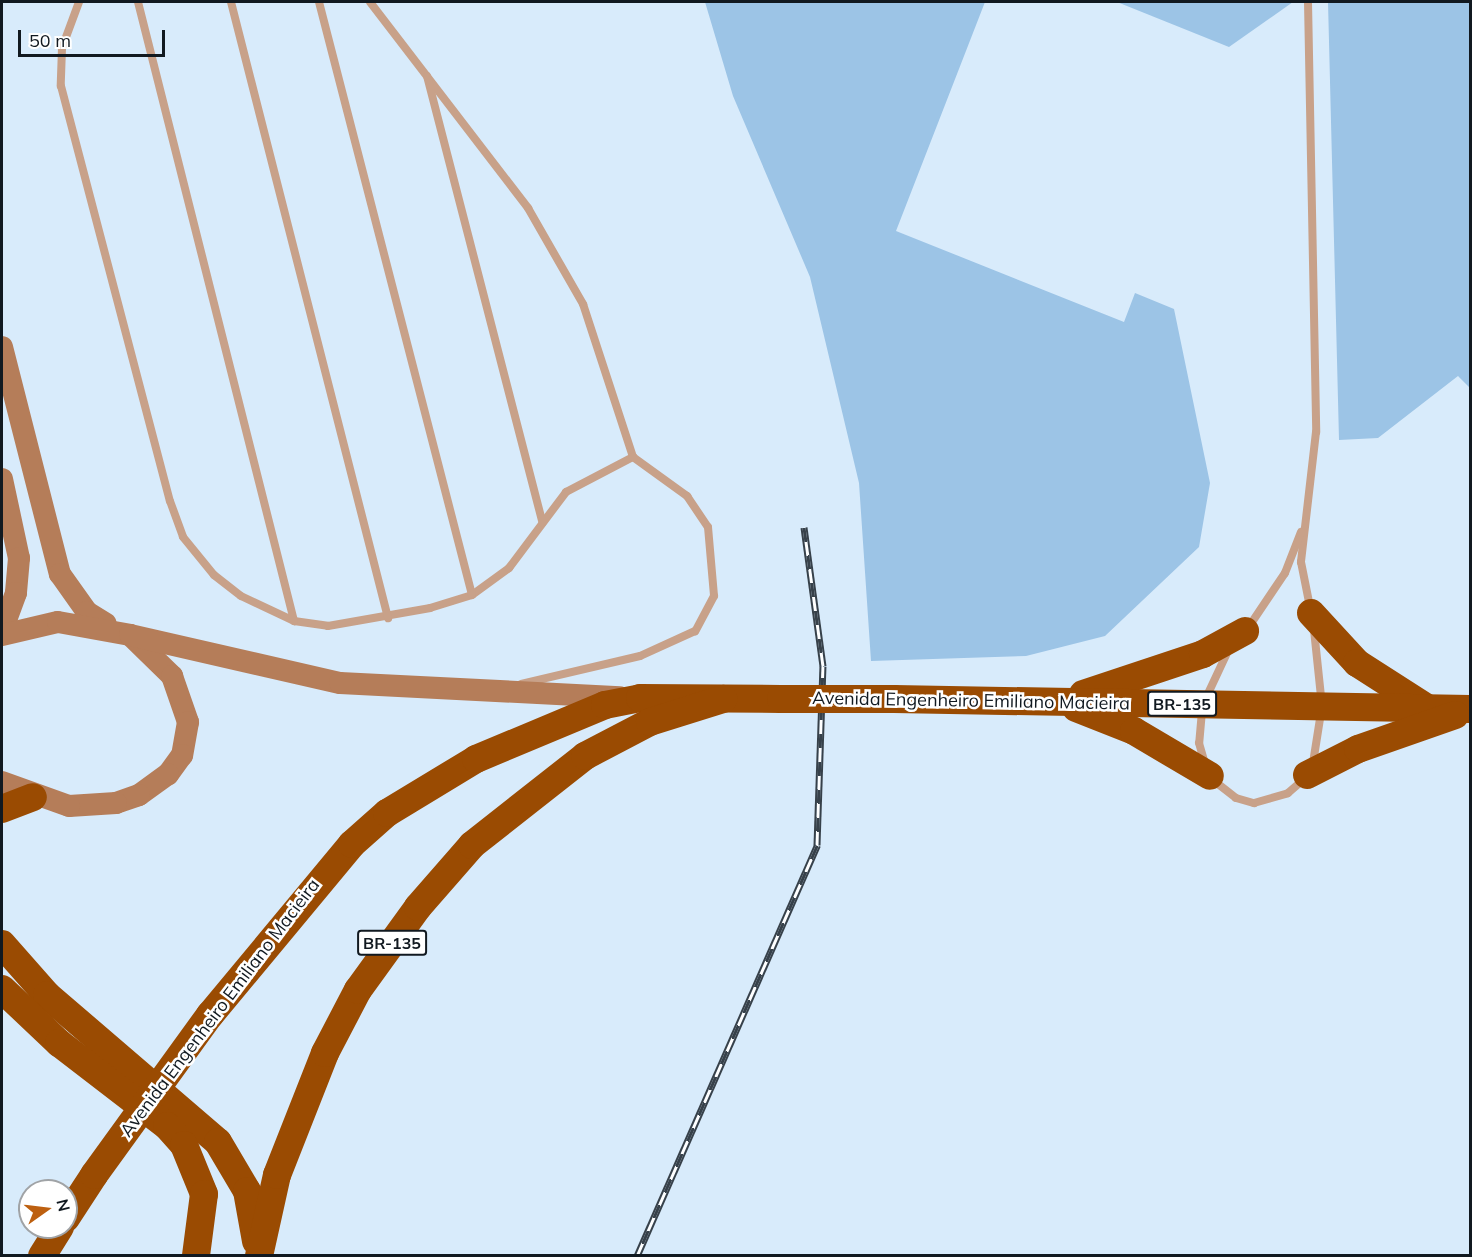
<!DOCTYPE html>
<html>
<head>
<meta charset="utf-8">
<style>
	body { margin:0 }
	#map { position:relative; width:1472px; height:1257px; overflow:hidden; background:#d8ebfb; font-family:Mulish,sans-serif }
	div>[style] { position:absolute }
	.green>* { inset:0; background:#9cc4e6 }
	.lane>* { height:8px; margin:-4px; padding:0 4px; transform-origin:4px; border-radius:4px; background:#c8a189 }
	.secondary>* { height:22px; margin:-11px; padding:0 11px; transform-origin:11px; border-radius:11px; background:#b57d59 }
	.highway>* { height:28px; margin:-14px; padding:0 14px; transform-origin:14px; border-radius:14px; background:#9a4b02 }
	.rail>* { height:7px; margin-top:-3.5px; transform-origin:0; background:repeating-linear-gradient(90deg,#fff 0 14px,#37414a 0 28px); box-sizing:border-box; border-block:2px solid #37414a }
	.highway-bridge>* { height:28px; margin:-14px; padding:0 14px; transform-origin:14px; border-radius:14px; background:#9a4b02 }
	span { translate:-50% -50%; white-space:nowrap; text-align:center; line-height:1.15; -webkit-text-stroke:5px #fff; paint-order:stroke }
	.shield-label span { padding:2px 4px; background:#fff; border:2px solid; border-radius:4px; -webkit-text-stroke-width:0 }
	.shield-label { font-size:16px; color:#111920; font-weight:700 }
	.street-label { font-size:18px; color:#111920 }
	.frame { position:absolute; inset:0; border:3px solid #111920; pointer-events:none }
	.north { position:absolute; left:18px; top:1179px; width:60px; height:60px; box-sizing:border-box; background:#fff; border:2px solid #a0a3a6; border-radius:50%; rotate:76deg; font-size:16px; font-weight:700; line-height:24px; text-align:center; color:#111920 }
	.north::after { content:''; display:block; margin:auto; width:21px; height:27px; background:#bd6010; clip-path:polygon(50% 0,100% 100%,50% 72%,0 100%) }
	.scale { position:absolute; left:18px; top:30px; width:147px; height:27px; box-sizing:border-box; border:3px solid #111920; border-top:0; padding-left:8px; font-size:18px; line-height:21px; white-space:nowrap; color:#111920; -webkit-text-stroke:4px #fff; paint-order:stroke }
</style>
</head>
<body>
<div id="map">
	<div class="green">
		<div style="clip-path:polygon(705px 2px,985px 2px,896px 231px,1124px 322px,1135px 293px,1174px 309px,1210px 483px,1199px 547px,1105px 636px,1026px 656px,871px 661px,859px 483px,810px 277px,733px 96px)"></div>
		<div style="clip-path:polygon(1117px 2px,1293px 2px,1229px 47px)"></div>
		<div style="clip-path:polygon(1328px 2px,1470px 2px,1470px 388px,1458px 376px,1378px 438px,1339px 440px)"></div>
	</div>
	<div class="lane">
		<div style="left:79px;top:2px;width:49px;rotate:110.3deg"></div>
		<div style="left:62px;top:48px;width:38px;rotate:92deg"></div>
		<div style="left:61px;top:86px;width:429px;rotate:75.3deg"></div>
		<div style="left:170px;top:501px;width:38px;rotate:70deg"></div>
		<div style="left:183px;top:537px;width:49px;rotate:50.8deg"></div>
		<div style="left:214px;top:575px;width:34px;rotate:38deg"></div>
		<div style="left:241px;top:596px;width:59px;rotate:25.3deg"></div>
		<div style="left:294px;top:621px;width:34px;rotate:8deg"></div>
		<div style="left:328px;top:626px;width:104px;rotate:-10deg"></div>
		<div style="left:430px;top:608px;width:44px;rotate:-17.2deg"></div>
		<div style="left:472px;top:595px;width:46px;rotate:-36.1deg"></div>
		<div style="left:509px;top:568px;width:95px;rotate:-53.1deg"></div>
		<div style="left:566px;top:492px;width:76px;rotate:-27.6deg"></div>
		<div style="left:138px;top:2px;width:638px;rotate:75.85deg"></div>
		<div style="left:231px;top:2px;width:636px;rotate:75.7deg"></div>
		<div style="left:319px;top:2px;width:612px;rotate:75.53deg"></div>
		<div style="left:370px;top:2px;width:260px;rotate:52.5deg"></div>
		<div style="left:528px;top:208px;width:111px;rotate:60.2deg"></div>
		<div style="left:583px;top:304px;width:161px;rotate:71.9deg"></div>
		<div style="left:633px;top:457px;width:67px;rotate:35.8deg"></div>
		<div style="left:687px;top:496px;width:37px;rotate:56deg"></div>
		<div style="left:708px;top:527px;width:69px;rotate:85deg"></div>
		<div style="left:714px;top:596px;width:40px;rotate:118deg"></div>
		<div style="left:695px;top:631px;width:60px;rotate:155.6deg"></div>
		<div style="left:640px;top:656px;width:122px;rotate:166.8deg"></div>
		<div style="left:1308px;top:2px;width:430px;rotate:88.9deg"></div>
		<div style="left:1316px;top:432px;width:131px;rotate:96.6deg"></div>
		<div style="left:1301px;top:562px;width:46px;rotate:78.7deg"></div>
		<div style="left:427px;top:76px;width:461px;rotate:75.5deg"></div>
		<div style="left:1248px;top:628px;width:66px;rotate:-56.1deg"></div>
		<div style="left:1285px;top:573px;width:44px;rotate:-68.7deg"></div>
		<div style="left:1205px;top:700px;width:54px;rotate:-64.9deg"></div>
		<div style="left:1202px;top:711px;width:32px;rotate:95deg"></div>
		<div style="left:1199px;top:743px;width:22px;rotate:74deg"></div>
		<div style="left:1313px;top:763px;width:58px;rotate:-81deg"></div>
		<div style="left:1322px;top:706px;width:76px;rotate:-96deg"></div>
		<div style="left:1213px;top:780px;width:29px;rotate:38deg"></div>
		<div style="left:1236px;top:798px;width:19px;rotate:16deg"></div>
		<div style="left:1254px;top:803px;width:35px;rotate:-16deg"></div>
		<div style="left:1288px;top:793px;width:21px;rotate:-41deg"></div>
	</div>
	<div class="secondary">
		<div style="left:2px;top:347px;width:234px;rotate:75.7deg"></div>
		<div style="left:60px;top:574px;width:47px;rotate:54.6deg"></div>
		<div style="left:87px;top:612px;width:22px;rotate:32deg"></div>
		<div style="left:2px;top:479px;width:81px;rotate:77.9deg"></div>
		<div style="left:19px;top:558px;width:35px;rotate:95deg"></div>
		<div style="left:16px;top:593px;width:40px;rotate:110.2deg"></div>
		<div style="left:2px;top:635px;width:57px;rotate:-13.1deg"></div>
		<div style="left:58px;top:622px;width:73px;rotate:10.2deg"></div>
		<div style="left:130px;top:635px;width:59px;rotate:44.3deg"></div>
		<div style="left:172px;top:676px;width:49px;rotate:70.8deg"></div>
		<div style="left:188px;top:722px;width:34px;rotate:100deg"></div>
		<div style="left:182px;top:755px;width:24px;rotate:126deg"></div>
		<div style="left:168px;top:774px;width:36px;rotate:144deg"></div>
		<div style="left:139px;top:795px;width:24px;rotate:161deg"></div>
		<div style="left:116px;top:803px;width:47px;rotate:176.3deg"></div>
		<div style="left:69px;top:806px;width:71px;rotate:-160.3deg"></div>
		<div style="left:130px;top:635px;width:215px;rotate:12.9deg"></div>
		<div style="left:340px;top:683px;width:280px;rotate:2.9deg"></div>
	</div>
	<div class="highway">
		<div style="left:1311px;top:613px;width:68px;rotate:47.4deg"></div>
		<div style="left:1357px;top:663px;width:83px;rotate:32.7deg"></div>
		<div style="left:1083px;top:694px;width:126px;rotate:-18.4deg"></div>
		<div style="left:1203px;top:654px;width:48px;rotate:-28.7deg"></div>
		<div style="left:894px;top:699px;width:576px;rotate:0.99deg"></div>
		<div style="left:1076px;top:708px;width:62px;rotate:21.6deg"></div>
		<div style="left:1134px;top:731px;width:88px;rotate:30.6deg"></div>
		<div style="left:1307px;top:775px;width:57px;rotate:-27deg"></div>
		<div style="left:1358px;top:749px;width:103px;rotate:-19.3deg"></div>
		<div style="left:2px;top:809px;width:33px;rotate:-21deg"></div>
		<div style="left:2px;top:944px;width:68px;rotate:48.6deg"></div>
		<div style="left:47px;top:995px;width:225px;rotate:40.7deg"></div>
		<div style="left:218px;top:1142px;width:57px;rotate:59.4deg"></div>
		<div style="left:247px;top:1191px;width:51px;rotate:79.8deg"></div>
		<div style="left:2px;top:989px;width:79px;rotate:43.5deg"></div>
		<div style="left:59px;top:1043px;width:136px;rotate:37.5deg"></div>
		<div style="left:167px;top:1126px;width:25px;rotate:48deg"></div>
		<div style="left:184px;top:1145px;width:53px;rotate:67.8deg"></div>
		<div style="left:204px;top:1194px;width:63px;rotate:97.4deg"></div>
		<div style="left:210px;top:1015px;width:222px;rotate:-50.3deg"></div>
		<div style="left:352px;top:844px;width:47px;rotate:-41.5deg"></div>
		<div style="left:387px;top:813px;width:104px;rotate:-31.2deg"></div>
		<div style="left:476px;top:759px;width:140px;rotate:-22.7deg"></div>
		<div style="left:605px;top:705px;width:36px;rotate:-11deg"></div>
		<div style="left:640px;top:698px;width:141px;rotate:0.4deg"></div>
		<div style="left:66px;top:1218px;width:51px;rotate:-56.9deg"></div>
		<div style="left:42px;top:1256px;width:34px;rotate:-58deg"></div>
		<div style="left:259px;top:1256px;width:83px;rotate:-77.5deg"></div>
		<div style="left:277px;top:1175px;width:131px;rotate:-68.5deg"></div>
		<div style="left:325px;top:1053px;width:71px;rotate:-62.4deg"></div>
		<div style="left:358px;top:990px;width:102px;rotate:-54.1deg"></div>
		<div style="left:418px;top:907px;width:82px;rotate:-48.9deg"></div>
		<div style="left:472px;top:845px;width:144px;rotate:-38.2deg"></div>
		<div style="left:585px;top:756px;width:73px;rotate:-27.6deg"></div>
		<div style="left:650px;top:722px;width:77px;rotate:-17.5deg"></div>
	</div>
	<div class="rail">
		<div style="left:637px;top:1256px;width:449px;rotate:-66.3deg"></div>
		<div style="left:817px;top:845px;width:179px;rotate:-88.1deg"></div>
		<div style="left:823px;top:666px;width:140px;rotate:-97.8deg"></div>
	</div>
	<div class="highway-bridge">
		<div style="left:781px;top:699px;width:113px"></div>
		<div style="left:94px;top:1175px;width:198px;rotate:-54.1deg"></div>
	</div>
	<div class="shield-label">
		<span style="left:1182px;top:704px">BR-135</span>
		<span style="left:392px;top:943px">BR-135</span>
	</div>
	<div class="street-label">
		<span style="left:971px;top:701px;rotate:1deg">Avenida Engenheiro Emiliano Macieira</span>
		<span style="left:220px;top:1008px;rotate:-53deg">Avenida Engenheiro Emiliano Macieira</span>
	</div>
	<div class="frame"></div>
	<div class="north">N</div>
	<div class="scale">50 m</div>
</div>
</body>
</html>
